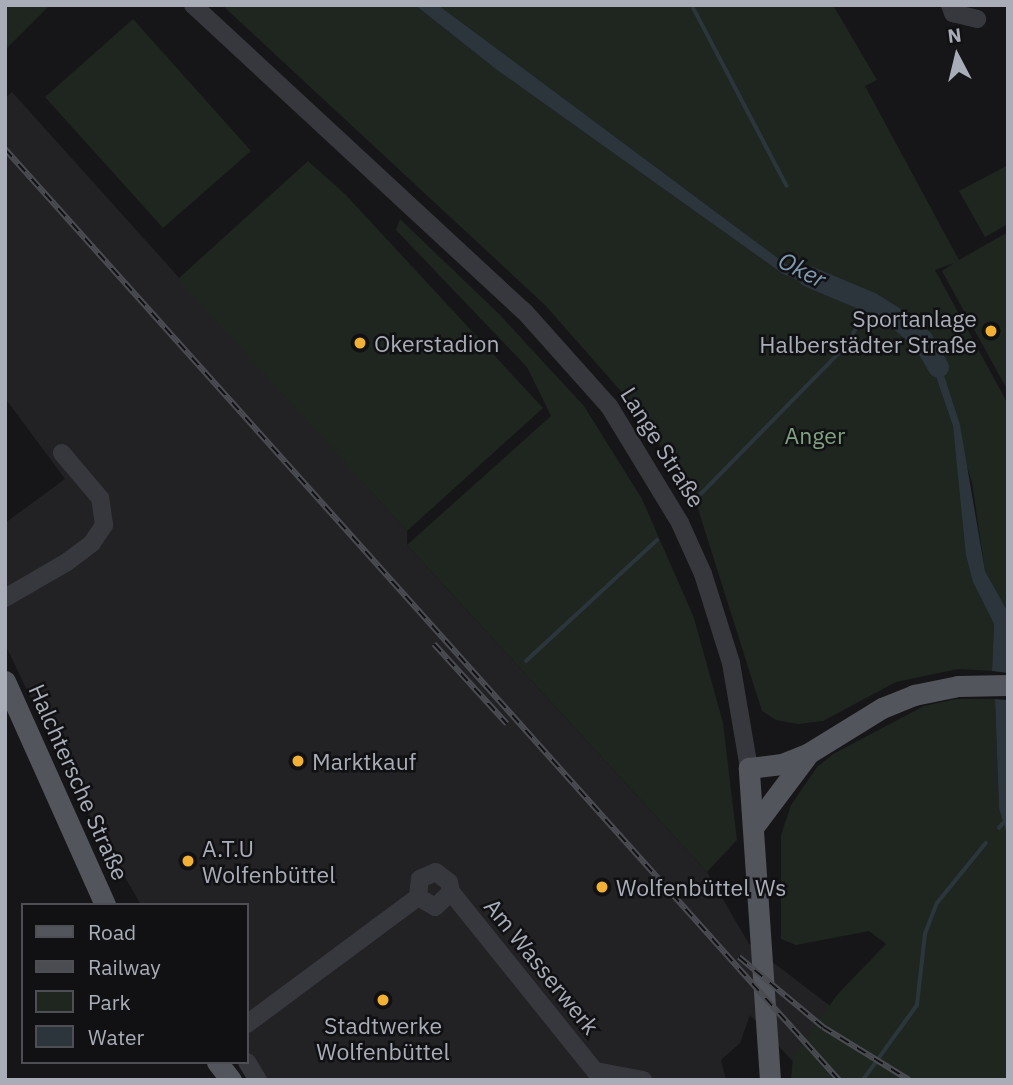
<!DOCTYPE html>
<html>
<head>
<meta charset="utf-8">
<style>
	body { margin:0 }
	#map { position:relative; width:1013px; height:1085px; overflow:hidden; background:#161618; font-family:"IBM Plex Sans",sans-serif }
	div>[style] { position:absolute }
	.built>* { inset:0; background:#222225 }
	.green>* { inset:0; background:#1e261f }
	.water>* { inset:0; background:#2c353c }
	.stream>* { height:3.5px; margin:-1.75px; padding:0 1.75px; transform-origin:1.75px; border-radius:1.75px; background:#2c353c }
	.river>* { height:21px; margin:-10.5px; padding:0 10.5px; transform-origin:10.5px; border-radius:10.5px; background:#2c353c }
	.minor>* { height:18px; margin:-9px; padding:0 9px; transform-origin:9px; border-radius:9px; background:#37383d }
	.major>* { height:21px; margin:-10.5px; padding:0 10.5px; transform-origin:10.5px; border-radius:10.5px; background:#53555c }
	.rail>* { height:6px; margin-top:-3px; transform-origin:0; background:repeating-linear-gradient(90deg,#111113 0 10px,#4a4c52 0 20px); box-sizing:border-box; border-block:2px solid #4a4c52 }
	.dots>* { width:19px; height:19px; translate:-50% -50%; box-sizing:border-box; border:4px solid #111113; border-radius:50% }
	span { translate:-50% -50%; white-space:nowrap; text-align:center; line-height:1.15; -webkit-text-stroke:5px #111113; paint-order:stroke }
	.poi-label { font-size:23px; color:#a8adb8 }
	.right { translate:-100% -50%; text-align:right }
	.left { translate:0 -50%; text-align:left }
	.park-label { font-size:23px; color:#7fa381 }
	.street-label { font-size:23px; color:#a8adb8 }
	.water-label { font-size:24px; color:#7f9bb3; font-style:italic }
	.frame { position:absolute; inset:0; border:7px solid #a8adb8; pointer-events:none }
	.legend { position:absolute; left:21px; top:903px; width:228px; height:161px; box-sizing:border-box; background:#111113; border:2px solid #4d4f55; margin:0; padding:9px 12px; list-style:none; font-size:21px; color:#a8adb8 }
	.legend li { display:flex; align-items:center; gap:14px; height:35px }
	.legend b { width:35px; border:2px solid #4d4f55 }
	.north { position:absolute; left:922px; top:21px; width:70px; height:70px; -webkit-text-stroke:5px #111113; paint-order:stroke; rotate:353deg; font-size:19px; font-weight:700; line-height:28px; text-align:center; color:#a8adb8 }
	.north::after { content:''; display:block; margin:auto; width:24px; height:32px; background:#a8adb8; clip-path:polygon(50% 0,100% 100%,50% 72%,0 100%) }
</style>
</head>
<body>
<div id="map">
	<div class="built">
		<div style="clip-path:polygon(12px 92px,407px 531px,407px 545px,707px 872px,749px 944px,914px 1070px,810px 1080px,750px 1015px,740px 1043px,721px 1060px,726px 1080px,265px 1080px,247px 1058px,247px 905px,141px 905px,72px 785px,5px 644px,5px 523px,65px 479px,5px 398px,5px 98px)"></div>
	</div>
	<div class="green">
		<div style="clip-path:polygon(5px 5px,50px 5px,5px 50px)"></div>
		<div style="clip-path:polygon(222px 5px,415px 5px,497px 70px,783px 274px,868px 311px,919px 347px,933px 368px,953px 426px,973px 582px,994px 624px,992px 671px,958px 669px,896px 682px,823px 721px,798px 724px,776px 720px,762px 711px,692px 490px,626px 397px,545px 305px)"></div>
		<div style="clip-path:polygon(438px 5px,833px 5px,877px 80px,865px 86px,959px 260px,1008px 232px,1008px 391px,942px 271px,954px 263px,935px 270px,1008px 404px,1008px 612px,985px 571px,972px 482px,927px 345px,876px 305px,786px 264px)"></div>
		<div style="clip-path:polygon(133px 19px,251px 151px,163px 228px,45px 97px)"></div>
		<div style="clip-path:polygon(308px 161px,345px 194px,543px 408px,407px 531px,178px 279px)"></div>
		<div style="clip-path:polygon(1008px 165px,1008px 224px,985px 237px,959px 191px)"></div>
		<div style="clip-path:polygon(400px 219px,499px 314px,584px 406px,642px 499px,694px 618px,723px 723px,737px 840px,707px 872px,407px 545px,551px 416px,527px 367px,396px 230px)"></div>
		<div style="clip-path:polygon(956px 699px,995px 699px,999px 807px,1008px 838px,1008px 1080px,791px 1080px,793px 1057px,837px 995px,886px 944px,869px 931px,796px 945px,781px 939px,781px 835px,791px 805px,817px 767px,833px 754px,924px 706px)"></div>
	</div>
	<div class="water">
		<div style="clip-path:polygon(415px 5px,438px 5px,786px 264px,876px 305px,927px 345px,941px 366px,960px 425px,985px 571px,1008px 612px,1008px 673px,992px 671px,994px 624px,973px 582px,966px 555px,953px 426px,933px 368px,919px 347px,868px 311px,783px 274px,497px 70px)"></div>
		<div style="clip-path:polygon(995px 699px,1008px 700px,1008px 838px,999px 808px)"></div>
	</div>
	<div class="stream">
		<div style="left:692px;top:5px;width:204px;rotate:62.3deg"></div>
		<div style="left:695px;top:500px;width:217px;rotate:-45.6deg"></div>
		<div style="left:847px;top:345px;width:49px;rotate:-61.9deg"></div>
		<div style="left:526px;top:661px;width:178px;rotate:-42.7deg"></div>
		<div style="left:999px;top:828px;width:13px;rotate:-48deg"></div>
		<div style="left:863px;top:1080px;width:92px;rotate:-54.2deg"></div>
		<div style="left:917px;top:1005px;width:71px;rotate:-83.6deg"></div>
		<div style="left:925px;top:934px;width:33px;rotate:-69deg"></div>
		<div style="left:937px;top:903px;width:77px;rotate:-50.8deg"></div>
	</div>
	<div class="river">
		<div style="left:808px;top:276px;width:67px;rotate:22.8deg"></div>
		<div style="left:870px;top:302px;width:34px;rotate:32deg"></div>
		<div style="left:899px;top:320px;width:30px;rotate:40deg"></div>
		<div style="left:922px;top:339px;width:32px;rotate:60deg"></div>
	</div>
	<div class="minor">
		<div style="left:193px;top:5px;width:451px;rotate:42.8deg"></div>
		<div style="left:524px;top:311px;width:127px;rotate:48.2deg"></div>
		<div style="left:609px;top:406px;width:137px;rotate:58.7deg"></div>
		<div style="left:680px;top:523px;width:56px;rotate:65.7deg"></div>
		<div style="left:703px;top:574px;width:93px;rotate:72.5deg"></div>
		<div style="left:731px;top:663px;width:107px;rotate:80.3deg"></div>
		<div style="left:950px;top:5px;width:9px;rotate:69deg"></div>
		<div style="left:953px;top:13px;width:25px;rotate:14deg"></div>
		<div style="left:5px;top:598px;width:72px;rotate:-30.1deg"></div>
		<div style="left:67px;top:562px;width:31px;rotate:-37deg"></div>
		<div style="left:92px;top:543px;width:22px;rotate:-56deg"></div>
		<div style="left:104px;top:525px;width:27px;rotate:-98deg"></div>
		<div style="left:100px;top:498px;width:59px;rotate:-130.2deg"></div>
		<div style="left:418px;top:897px;width:18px;rotate:-84deg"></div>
		<div style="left:420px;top:879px;width:17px;rotate:-24deg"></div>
		<div style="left:436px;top:872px;width:16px;rotate:38deg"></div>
		<div style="left:449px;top:882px;width:10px;rotate:79deg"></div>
		<div style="left:247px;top:1024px;width:213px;rotate:-36.6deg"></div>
		<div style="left:418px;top:897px;width:20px;rotate:30deg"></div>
		<div style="left:435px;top:907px;width:22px;rotate:-43deg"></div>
		<div style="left:451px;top:892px;width:241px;rotate:51.2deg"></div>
		<div style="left:247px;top:1062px;width:21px;rotate:59deg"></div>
		<div style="left:596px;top:1071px;width:48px;rotate:10.8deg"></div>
	</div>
	<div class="major">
		<div style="left:5px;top:681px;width:245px;rotate:65.9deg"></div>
		<div style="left:755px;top:825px;width:85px;rotate:-53.1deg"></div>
		<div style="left:217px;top:1062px;width:23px;rotate:52deg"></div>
		<div style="left:770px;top:1080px;width:313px;rotate:-93.9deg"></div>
		<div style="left:749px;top:768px;width:33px;rotate:-7deg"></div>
		<div style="left:782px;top:764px;width:29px;rotate:-22deg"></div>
		<div style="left:809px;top:753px;width:86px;rotate:-31.7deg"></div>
		<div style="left:882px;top:708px;width:35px;rotate:-22deg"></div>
		<div style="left:914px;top:695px;width:45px;rotate:-11.6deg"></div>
		<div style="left:958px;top:686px;width:50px;rotate:-1.1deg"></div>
	</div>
	<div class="rail">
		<div style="left:5px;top:149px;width:1250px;rotate:48.15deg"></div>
		<div style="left:434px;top:644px;width:108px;rotate:47.6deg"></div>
		<div style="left:739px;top:957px;width:109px;rotate:39.8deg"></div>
		<div style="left:823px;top:1027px;width:101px;rotate:31.6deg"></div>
	</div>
	<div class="dots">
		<div style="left:991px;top:331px;background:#f2b134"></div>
		<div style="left:360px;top:343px;background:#f2b134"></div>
		<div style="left:298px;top:761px;background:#f2b134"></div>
		<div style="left:188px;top:861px;background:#f2b134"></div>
		<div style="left:602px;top:887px;background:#f2b134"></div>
		<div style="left:383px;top:1000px;background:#f2b134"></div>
	</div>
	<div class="poi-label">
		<span class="right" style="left:977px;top:331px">Sportanlage<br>Halberstädter Straße</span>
		<span class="left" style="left:374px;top:343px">Okerstadion</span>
		<span class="left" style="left:312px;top:761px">Marktkauf</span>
		<span class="left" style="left:202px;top:861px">A.T.U<br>Wolfenbüttel</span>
		<span class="left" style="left:616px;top:887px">Wolfenbüttel Ws</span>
		<span style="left:383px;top:1038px">Stadtwerke<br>Wolfenbüttel</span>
	</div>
	<div class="park-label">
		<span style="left:815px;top:435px">Anger</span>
	</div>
	<div class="street-label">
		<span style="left:663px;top:447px;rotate:58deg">Lange Straße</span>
		<span style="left:79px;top:782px;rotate:66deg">Halchtersche Straße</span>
		<span style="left:542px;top:966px;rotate:51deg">Am Wasserwerk</span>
	</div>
	<div class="water-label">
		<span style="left:802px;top:270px;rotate:27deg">Oker</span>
	</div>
	<div class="frame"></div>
	<ul class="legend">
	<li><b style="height:9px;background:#53555c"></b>Road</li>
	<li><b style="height:9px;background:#4a4c52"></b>Railway</li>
	<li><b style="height:19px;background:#1e261f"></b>Park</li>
	<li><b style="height:19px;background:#2c353c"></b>Water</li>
	</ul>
	<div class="north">N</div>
</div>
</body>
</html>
